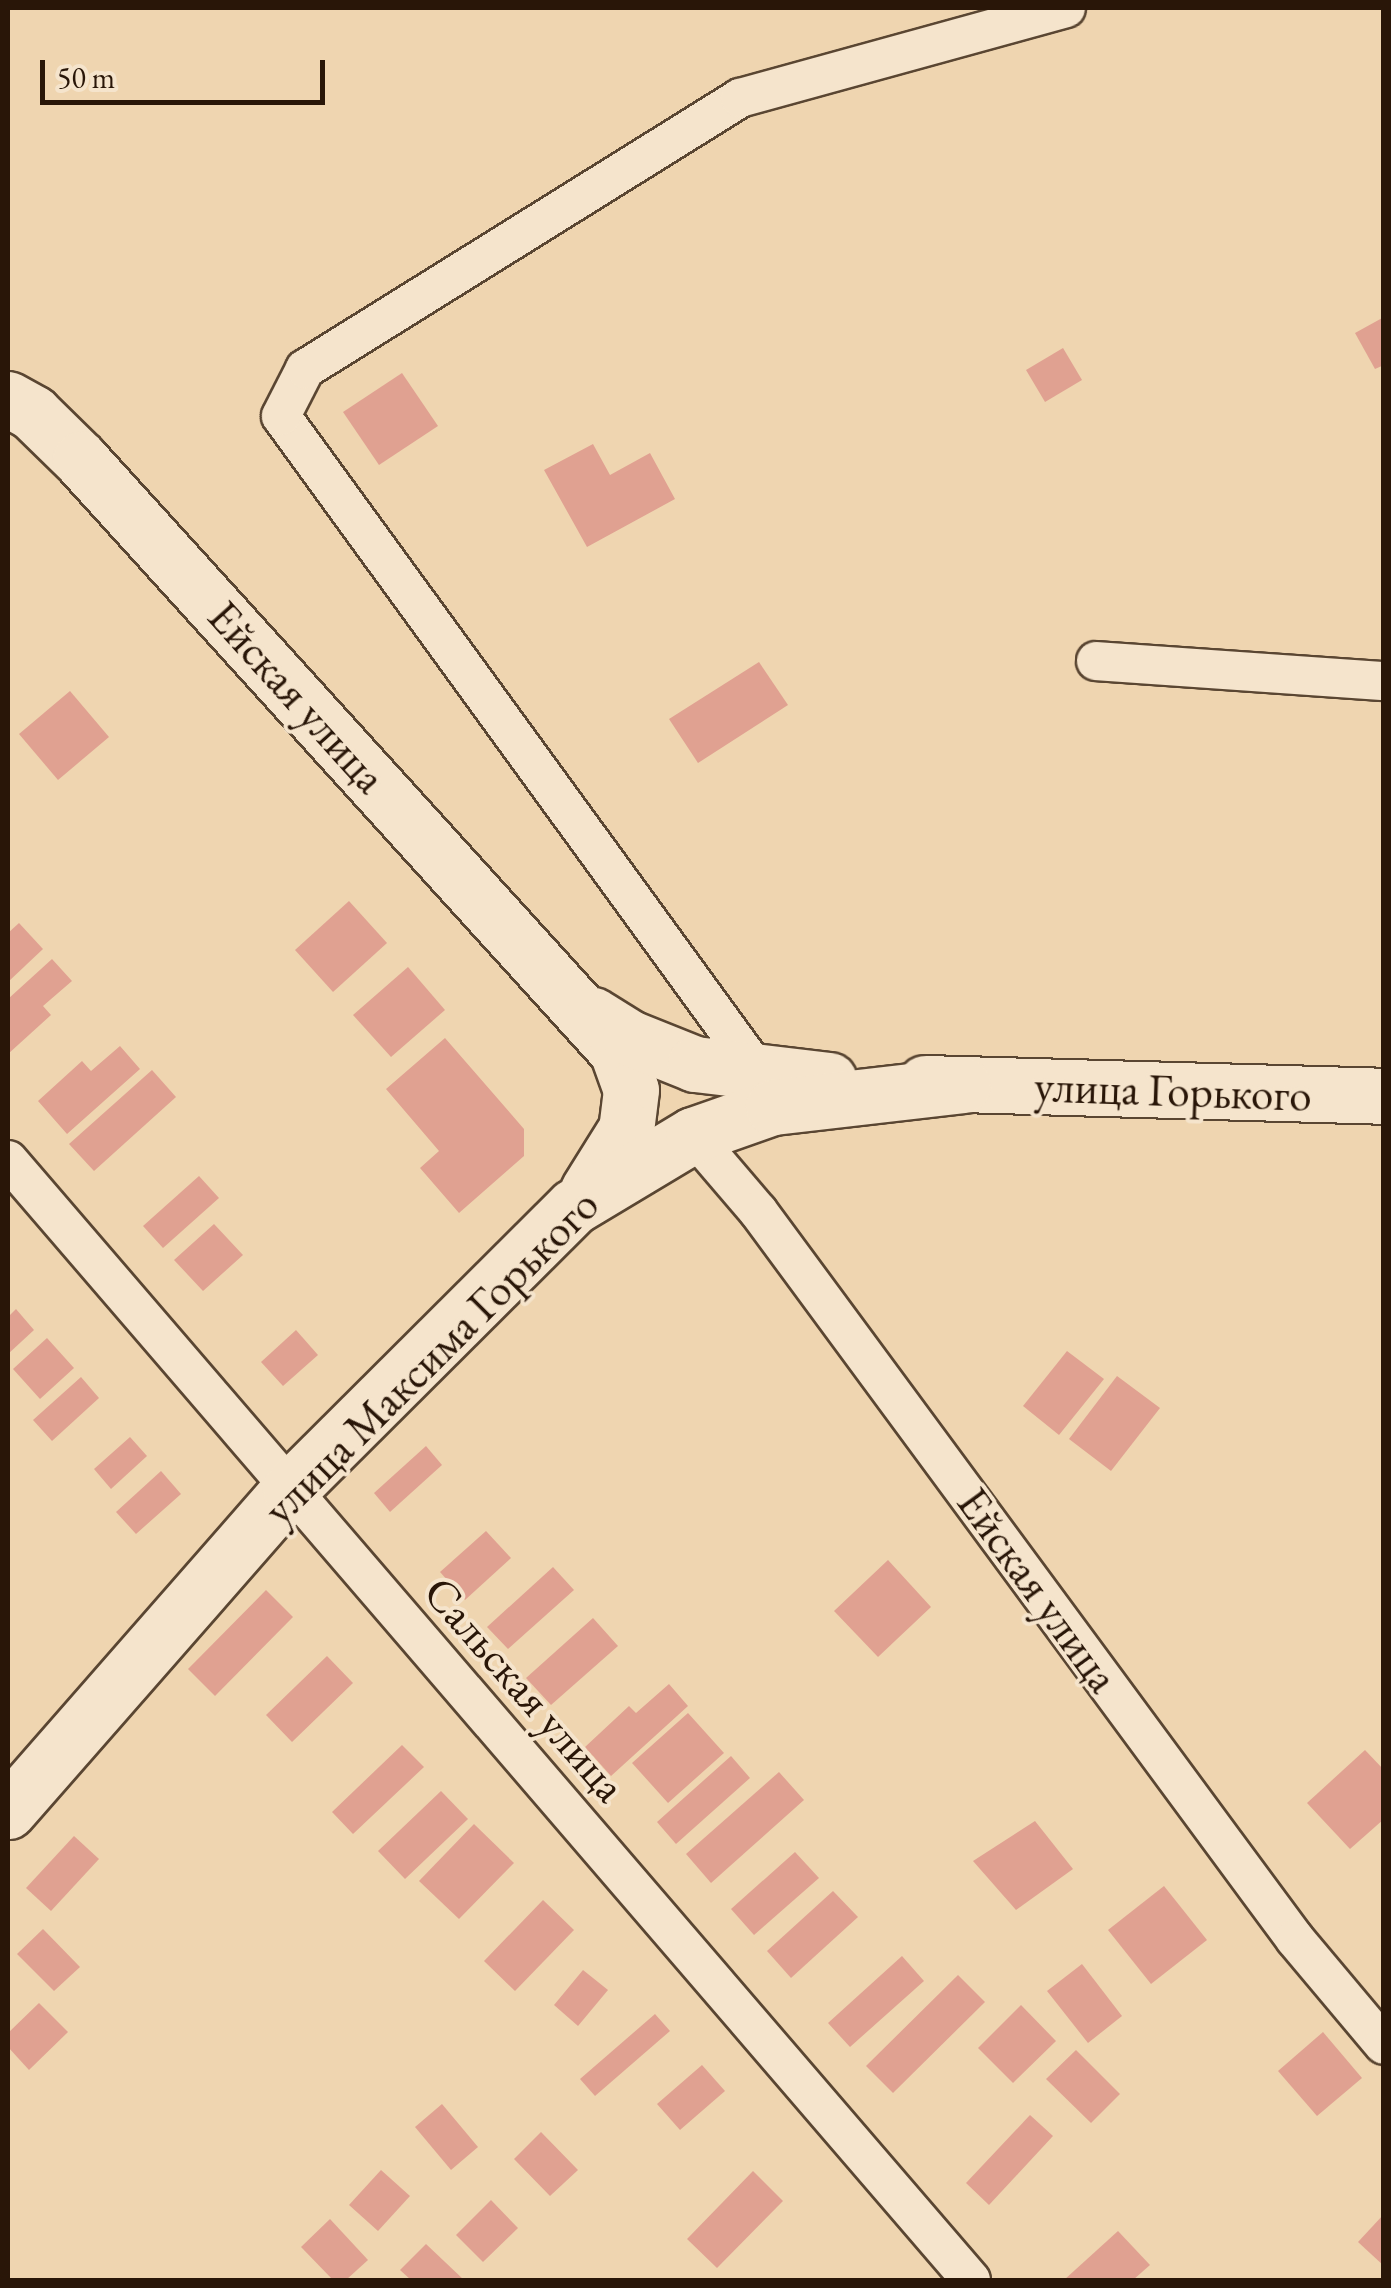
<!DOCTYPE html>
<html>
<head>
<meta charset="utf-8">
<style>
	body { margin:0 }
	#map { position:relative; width:1391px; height:2288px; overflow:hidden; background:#efd5b0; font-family:"EB Garamond",serif }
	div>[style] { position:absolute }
	.building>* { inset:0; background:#e0a191 }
	.roads { filter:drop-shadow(2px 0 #5a4632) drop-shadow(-2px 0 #5a4632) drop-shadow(0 2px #5a4632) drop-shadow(0 -2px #5a4632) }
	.minor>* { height:38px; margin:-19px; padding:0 19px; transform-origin:19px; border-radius:19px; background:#f5e4cc }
	.secondary>* { height:55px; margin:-27.5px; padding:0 27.5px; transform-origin:27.5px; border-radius:27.5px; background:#f5e4cc }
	span { translate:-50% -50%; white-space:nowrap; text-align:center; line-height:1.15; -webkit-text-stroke:8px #f5e4cc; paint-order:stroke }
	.street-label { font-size:45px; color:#291608 }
	.frame { position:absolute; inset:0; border:10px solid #291608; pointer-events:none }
	.scale { position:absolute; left:40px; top:60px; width:285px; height:45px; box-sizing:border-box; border:5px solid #291608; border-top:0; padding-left:12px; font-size:30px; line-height:35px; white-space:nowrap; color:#291608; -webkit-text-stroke:8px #f5e4cc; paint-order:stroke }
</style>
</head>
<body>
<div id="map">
	<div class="building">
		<div style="clip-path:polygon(1384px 317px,1384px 365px,1375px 369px,1355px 333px)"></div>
		<div style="clip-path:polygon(1063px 348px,1082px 380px,1045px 402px,1026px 370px)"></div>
		<div style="clip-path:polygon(402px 373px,438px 426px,379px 465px,343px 412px)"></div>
		<div style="clip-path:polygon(593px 444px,610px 475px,650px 453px,675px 499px,587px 547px,544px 470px)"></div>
		<div style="clip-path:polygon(759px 662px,788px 705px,698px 763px,669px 719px)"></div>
		<div style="clip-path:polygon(70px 691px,109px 737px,58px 780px,19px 734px)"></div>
		<div style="clip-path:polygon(349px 901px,387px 943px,333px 992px,295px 950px)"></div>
		<div style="clip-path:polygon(19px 923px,43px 949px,8px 982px,8px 933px)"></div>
		<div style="clip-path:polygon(52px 959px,72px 981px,43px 1006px,51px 1015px,8px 1054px,8px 999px)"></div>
		<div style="clip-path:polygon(408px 967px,445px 1010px,391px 1057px,353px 1015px)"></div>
		<div style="clip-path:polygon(445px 1038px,524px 1129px,524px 1156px,459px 1213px,420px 1168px,439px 1151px,386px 1089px)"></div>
		<div style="clip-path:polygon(120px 1046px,140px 1069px,67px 1134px,38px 1101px,82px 1061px,91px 1071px)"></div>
		<div style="clip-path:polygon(152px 1070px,176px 1097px,94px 1171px,69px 1144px)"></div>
		<div style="clip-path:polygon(199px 1176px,219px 1198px,163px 1248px,143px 1226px)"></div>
		<div style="clip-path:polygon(214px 1224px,243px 1255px,203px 1291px,174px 1260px)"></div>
		<div style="clip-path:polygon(16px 1309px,34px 1330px,8px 1354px,8px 1317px)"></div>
		<div style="clip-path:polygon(296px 1330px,318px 1355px,283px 1386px,261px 1362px)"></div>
		<div style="clip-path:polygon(47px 1338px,74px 1368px,40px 1399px,13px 1369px)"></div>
		<div style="clip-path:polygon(1067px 1351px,1104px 1379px,1059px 1435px,1023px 1406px)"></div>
		<div style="clip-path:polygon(1117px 1376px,1160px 1408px,1111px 1471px,1069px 1439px)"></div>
		<div style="clip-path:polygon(81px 1377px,99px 1398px,52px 1441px,33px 1420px)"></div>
		<div style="clip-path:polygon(130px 1437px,147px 1456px,111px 1489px,94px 1469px)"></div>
		<div style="clip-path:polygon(426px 1446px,442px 1465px,390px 1512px,374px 1493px)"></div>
		<div style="clip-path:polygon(161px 1471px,181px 1494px,136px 1534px,116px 1512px)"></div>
		<div style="clip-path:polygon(486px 1531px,511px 1558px,465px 1600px,440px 1572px)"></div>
		<div style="clip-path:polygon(888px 1560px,931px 1607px,878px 1657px,834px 1611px)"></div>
		<div style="clip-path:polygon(553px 1567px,574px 1590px,508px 1649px,487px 1627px)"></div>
		<div style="clip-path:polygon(266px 1590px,293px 1617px,215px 1696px,188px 1669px)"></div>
		<div style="clip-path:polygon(593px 1618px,618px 1646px,551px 1705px,526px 1678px)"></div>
		<div style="clip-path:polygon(327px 1656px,353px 1683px,292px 1742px,266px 1715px)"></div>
		<div style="clip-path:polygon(669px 1684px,688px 1706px,611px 1776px,585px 1747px,629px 1706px,636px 1713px)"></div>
		<div style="clip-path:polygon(688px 1713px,724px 1753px,668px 1803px,632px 1763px)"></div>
		<div style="clip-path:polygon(402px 1745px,424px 1767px,353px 1834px,332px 1812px)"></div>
		<div style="clip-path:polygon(1365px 1750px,1384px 1770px,1384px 1819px,1350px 1849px,1307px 1803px)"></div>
		<div style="clip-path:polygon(731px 1756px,750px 1778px,676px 1844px,657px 1822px)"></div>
		<div style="clip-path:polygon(779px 1772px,804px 1800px,711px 1883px,686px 1854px)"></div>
		<div style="clip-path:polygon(441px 1791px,468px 1819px,405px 1879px,378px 1851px)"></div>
		<div style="clip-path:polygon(1035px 1821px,1073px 1869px,1016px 1910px,973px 1861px)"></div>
		<div style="clip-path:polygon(474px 1824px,514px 1863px,459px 1919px,419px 1881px)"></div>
		<div style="clip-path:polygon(74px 1836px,99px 1859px,51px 1911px,26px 1888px)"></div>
		<div style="clip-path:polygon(795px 1852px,819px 1878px,754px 1935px,731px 1909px)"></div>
		<div style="clip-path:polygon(1164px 1886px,1207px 1940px,1151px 1984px,1108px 1930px)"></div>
		<div style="clip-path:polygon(833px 1891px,858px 1917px,791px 1978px,767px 1951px)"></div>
		<div style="clip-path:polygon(543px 1900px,574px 1930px,515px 1991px,484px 1961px)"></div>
		<div style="clip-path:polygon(43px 1929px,80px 1967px,54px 1991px,17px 1954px)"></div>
		<div style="clip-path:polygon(902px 1956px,924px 1981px,850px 2047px,828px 2023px)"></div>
		<div style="clip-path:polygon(1082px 1964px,1122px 2016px,1088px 2043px,1047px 1991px)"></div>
		<div style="clip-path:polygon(583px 1970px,608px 1990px,578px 2026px,554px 2005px)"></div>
		<div style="clip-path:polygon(958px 1975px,985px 2002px,893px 2093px,866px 2066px)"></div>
		<div style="clip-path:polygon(39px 2003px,68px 2032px,29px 2070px,8px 2047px,8px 2033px)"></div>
		<div style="clip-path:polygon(1021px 2005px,1056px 2041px,1013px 2083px,978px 2048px)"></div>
		<div style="clip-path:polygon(655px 2014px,670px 2031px,595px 2096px,580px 2079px)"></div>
		<div style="clip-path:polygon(1323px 2032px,1362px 2078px,1317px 2116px,1278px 2071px)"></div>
		<div style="clip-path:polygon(1076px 2050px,1120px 2094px,1091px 2123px,1046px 2079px)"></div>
		<div style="clip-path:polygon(702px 2065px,725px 2091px,680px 2130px,657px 2104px)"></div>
		<div style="clip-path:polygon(442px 2104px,478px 2147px,451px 2170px,415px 2127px)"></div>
		<div style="clip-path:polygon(1030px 2115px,1053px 2136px,989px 2205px,966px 2183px)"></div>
		<div style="clip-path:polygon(541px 2132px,578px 2170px,550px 2196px,514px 2159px)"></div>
		<div style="clip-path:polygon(381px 2170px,410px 2196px,378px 2231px,349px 2205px)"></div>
		<div style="clip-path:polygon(753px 2171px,783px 2201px,717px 2268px,687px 2239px)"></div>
		<div style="clip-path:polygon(491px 2200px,518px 2228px,483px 2262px,456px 2235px)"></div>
		<div style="clip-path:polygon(1384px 2214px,1384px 2266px,1358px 2242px)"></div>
		<div style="clip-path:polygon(330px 2219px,368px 2260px,346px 2280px,333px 2280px,301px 2247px)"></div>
		<div style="clip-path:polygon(1118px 2231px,1150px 2265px,1133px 2280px,1064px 2280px)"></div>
		<div style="clip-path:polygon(426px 2244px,464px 2280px,411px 2280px,400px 2270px)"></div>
	</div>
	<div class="roads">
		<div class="minor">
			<div style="left:1096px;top:661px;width:289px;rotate:4deg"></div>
			<div style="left:759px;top:1073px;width:812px;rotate:-126.04deg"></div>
			<div style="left:281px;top:416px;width:53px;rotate:-62.9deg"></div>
			<div style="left:305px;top:369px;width:513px;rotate:-31.92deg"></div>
			<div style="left:740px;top:98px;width:338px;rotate:-15.4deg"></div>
			<div style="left:693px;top:1135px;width:100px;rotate:49.5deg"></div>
			<div style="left:758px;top:1211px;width:905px;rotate:53.59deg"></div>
			<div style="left:1295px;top:1939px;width:138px;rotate:50deg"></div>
			<div style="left:8px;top:1160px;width:1477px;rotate:49.31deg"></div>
		</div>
		<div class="secondary">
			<div style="left:8px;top:399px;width:29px;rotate:29deg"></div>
			<div style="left:33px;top:413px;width:66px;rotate:44.4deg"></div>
			<div style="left:80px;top:459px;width:799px;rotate:47.79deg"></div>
			<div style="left:617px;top:1051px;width:41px;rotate:70.3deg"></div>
			<div style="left:631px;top:1090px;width:39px;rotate:97deg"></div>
			<div style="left:626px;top:1129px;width:72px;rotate:121.9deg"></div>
			<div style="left:593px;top:1015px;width:44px;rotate:31.9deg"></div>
			<div style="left:630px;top:1038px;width:70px;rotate:21.8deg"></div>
			<div style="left:695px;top:1064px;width:135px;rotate:6.8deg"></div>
			<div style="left:925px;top:1083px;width:459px;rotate:1.6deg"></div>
			<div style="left:8px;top:1811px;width:428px;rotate:-48.8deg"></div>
			<div style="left:290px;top:1489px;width:400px;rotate:-44.9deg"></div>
			<div style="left:573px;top:1207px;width:140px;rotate:-31deg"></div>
			<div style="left:693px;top:1135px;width:85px;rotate:-19.3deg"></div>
			<div style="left:773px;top:1107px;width:191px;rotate:-6.6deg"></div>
		</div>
	</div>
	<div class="street-label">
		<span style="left:297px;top:697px;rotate:48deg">Ейская улица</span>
		<span style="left:1173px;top:1091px;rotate:2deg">улица Горького</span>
		<span style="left:431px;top:1357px;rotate:-45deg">улица Максима Горького</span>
		<span style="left:1038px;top:1590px;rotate:54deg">Ейская улица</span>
		<span style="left:525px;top:1689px;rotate:49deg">Сальская улица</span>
	</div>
	<div class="frame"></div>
	<div class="scale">50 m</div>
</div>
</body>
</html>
